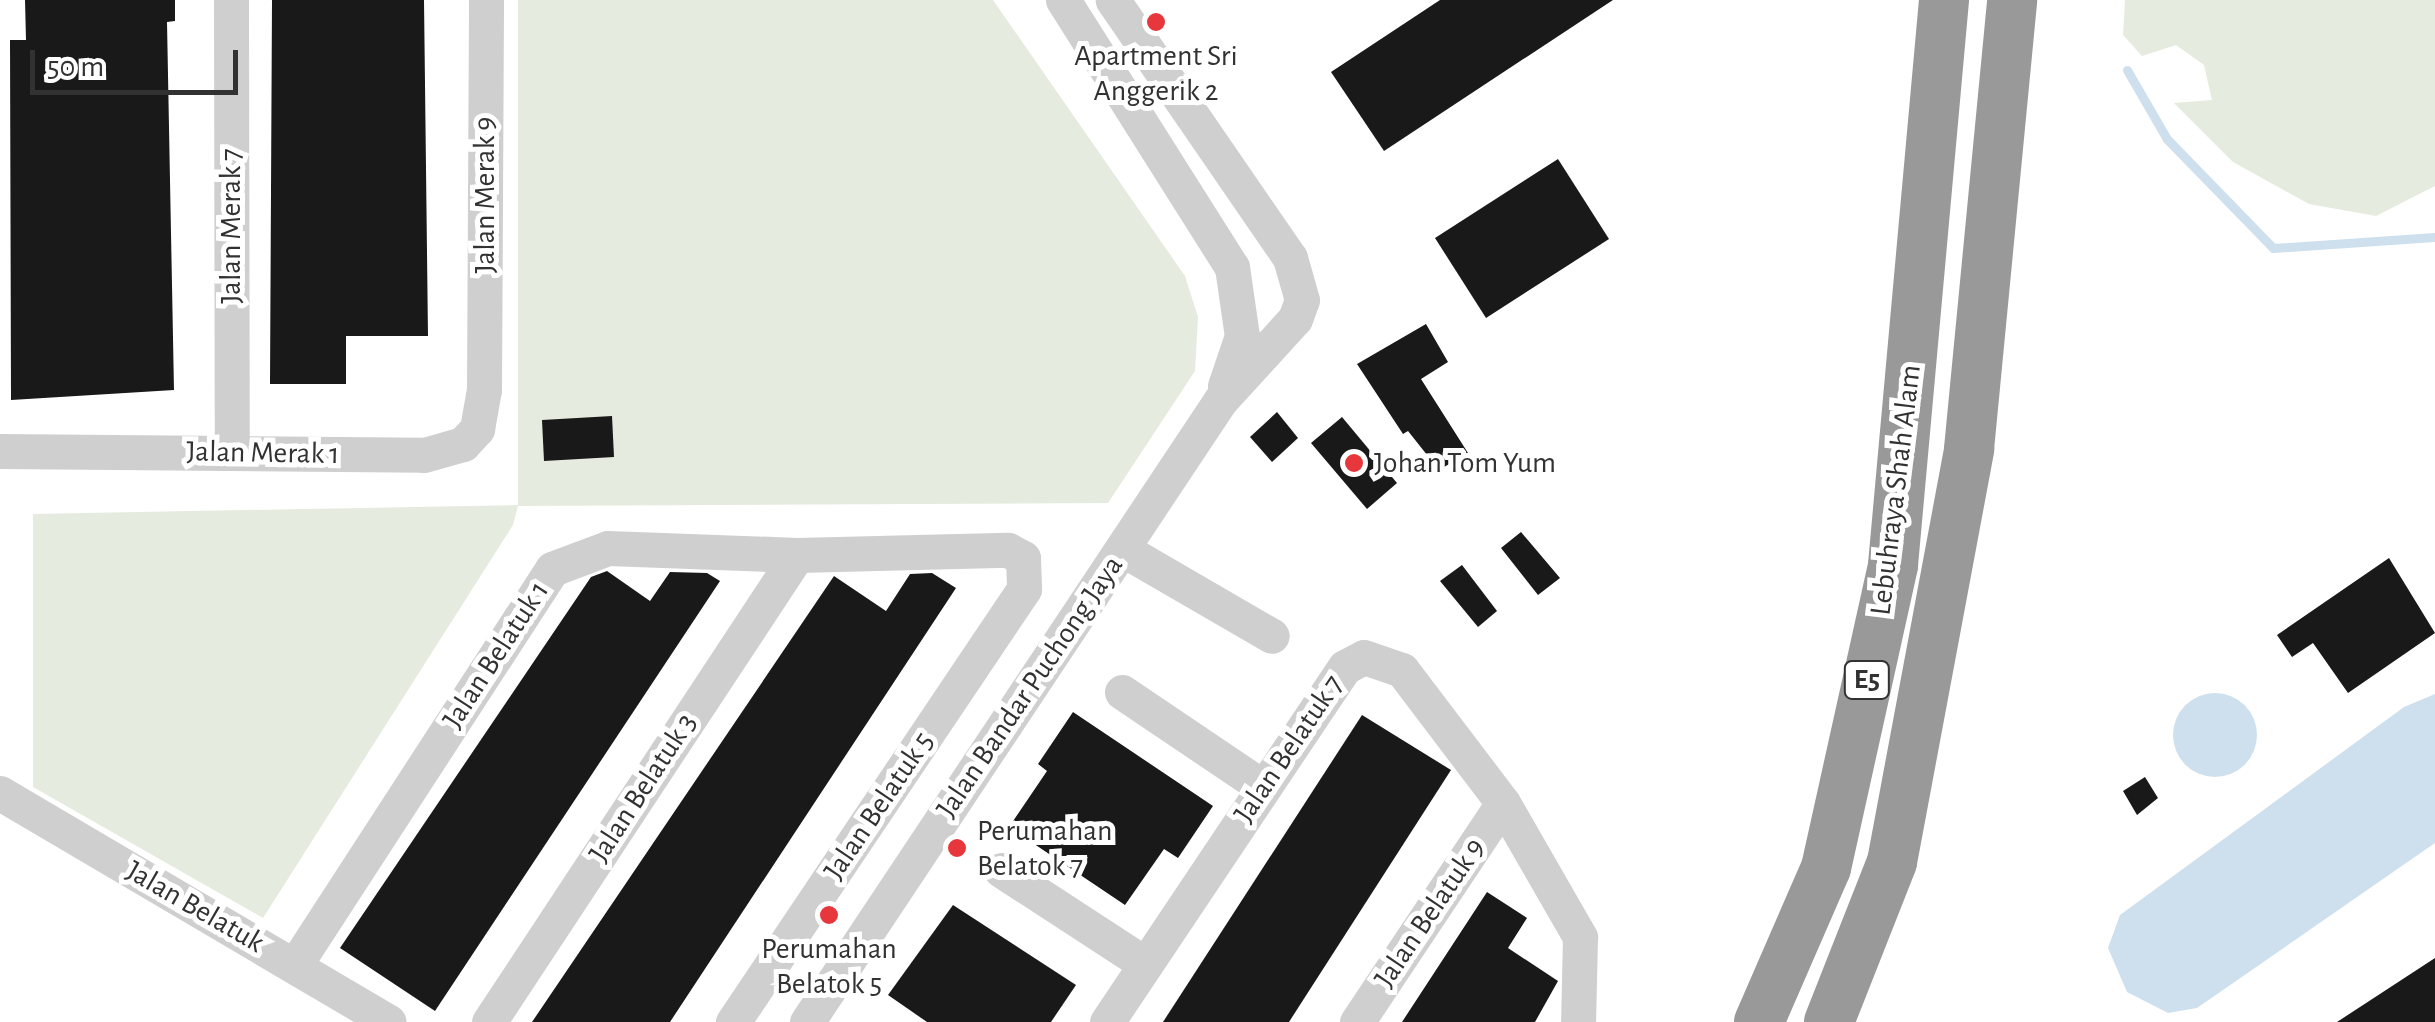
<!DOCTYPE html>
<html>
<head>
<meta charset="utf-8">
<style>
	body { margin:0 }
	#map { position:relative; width:2435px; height:1022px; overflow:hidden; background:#fff; font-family:"Alegreya Sans",sans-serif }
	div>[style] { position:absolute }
	.green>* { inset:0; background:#e5ebde }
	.water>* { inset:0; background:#cee0ee }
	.round { border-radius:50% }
	.stream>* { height:9px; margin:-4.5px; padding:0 4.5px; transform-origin:4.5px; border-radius:4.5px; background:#cee0ee }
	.building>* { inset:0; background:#191919 }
	.minor>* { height:35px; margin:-17.5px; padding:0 17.5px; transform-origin:17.5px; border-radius:17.5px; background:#cfcfcf }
	.highway>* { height:50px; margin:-25px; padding:0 25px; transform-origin:25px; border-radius:25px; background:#999 }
	.dots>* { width:28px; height:28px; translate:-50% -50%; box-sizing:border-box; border:5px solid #fff; border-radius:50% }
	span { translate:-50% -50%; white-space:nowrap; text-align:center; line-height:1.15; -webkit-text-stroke:10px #fff; paint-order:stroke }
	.shield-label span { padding:2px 8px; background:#fff; border:2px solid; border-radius:8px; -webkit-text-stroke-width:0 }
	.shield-label { font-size:28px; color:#323232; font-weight:700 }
	.poi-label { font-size:30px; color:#323232 }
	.left { translate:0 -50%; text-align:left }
	.street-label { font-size:30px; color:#323232 }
	.scale { position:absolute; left:30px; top:50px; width:208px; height:45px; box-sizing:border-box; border:5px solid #323232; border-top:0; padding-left:12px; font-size:30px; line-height:35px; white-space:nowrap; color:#323232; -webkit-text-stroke:8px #fff; paint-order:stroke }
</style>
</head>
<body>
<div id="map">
	<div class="green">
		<div style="clip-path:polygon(518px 0,993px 0,1185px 276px,1198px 317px,1195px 371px,1108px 503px,518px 506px,513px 525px,263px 918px,33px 787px,33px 514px,518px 505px)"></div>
		<div style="clip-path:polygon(2125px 0,2435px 0,2435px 186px,2376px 216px,2309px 204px,2233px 162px,2174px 103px,2212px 100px,2204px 65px,2176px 45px,2142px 56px,2123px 35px)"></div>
	</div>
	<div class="water">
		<div class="round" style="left:2173px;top:693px;width:84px;height:84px"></div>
		<div style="clip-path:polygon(2435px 694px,2435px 843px,2197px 1008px,2168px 1013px,2127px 992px,2108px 948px,2120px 915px,2404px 707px)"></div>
	</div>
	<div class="stream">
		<div style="left:2127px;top:70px;width:80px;rotate:59.9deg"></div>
		<div style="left:2167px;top:139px;width:152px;rotate:45.8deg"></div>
		<div style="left:2273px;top:248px;width:162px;rotate:-3.9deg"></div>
	</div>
	<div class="building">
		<div style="clip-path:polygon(25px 0,175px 0,175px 21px,167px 22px,174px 390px,11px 400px,10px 40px,26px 40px)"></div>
		<div style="clip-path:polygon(272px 0,424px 0,428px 336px,346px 336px,346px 384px,270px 384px)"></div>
		<div style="clip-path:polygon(1440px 0,1613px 0,1384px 151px,1331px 72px)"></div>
		<div style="clip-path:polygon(1558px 159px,1609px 239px,1486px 318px,1435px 238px)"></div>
		<div style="clip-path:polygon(1426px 324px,1448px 362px,1421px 379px,1468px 453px,1439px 470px,1408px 431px,1403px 434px,1357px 364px)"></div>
		<div style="clip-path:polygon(1277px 412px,1298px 438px,1272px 462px,1250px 437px)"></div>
		<div style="clip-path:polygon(612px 416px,614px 457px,544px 461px,542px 420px)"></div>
		<div style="clip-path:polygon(1342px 417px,1397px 483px,1367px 509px,1311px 443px)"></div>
		<div style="clip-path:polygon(1521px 532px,1560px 578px,1538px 595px,1501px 548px)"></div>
		<div style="clip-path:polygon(2389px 558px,2435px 633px,2348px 693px,2313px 643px,2292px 657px,2277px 635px)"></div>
		<div style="clip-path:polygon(1462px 565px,1497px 611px,1478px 627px,1440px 581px)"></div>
		<div style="clip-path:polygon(607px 571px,650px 601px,670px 572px,707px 573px,720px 581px,435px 1011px,340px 948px,591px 577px)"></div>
		<div style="clip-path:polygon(932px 573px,956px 588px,670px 1022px,532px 1022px,834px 576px,886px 611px,910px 574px)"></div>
		<div style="clip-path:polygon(1073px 712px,1213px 806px,1178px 858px,1164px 849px,1125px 905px,1009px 827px,1047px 771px,1038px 764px)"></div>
		<div style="clip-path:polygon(1362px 715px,1451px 770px,1289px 1022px,1163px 1022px)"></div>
		<div style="clip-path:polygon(2145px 777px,2158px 798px,2137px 815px,2123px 791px)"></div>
		<div style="clip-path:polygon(1487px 892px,1527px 918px,1508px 948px,1558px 981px,1535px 1022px,1402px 1022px)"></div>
		<div style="clip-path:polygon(953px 905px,1076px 985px,1051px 1022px,927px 1022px,888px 995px)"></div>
		<div style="clip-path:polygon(2435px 958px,2435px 1022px,2337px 1022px)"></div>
	</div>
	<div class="minor">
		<div style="left:231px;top:0;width:453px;rotate:89.9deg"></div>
		<div style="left:1063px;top:0;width:316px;rotate:57.7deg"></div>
		<div style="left:1232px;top:267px;width:70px;rotate:81.8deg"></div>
		<div style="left:1242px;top:336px;width:53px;rotate:108.8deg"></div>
		<div style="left:0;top:451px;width:424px;rotate:0.5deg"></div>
		<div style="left:424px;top:455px;width:41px;rotate:-15.8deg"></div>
		<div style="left:463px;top:444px;width:21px;rotate:-47deg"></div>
		<div style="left:477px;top:429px;width:40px;rotate:-80deg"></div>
		<div style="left:484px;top:390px;width:390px;rotate:-89.7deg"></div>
		<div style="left:1122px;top:549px;width:173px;rotate:30.1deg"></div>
		<div style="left:1122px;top:692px;width:170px;rotate:34deg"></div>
		<div style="left:0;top:793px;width:451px;rotate:30.5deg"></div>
		<div style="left:1001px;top:870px;width:172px;rotate:33.1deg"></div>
		<div style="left:295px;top:965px;width:472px;rotate:-57deg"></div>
		<div style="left:552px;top:569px;width:60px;rotate:-20.6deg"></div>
		<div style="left:608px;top:548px;width:189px;rotate:2.1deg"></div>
		<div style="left:797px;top:555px;width:211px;rotate:-1.4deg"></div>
		<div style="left:1008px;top:550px;width:17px;rotate:28deg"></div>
		<div style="left:1023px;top:558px;width:31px;rotate:88deg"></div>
		<div style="left:1024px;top:589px;width:522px;rotate:123.9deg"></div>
		<div style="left:489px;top:1022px;width:559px;rotate:-56.59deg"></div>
		<div style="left:807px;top:1022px;width:746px;rotate:-56.37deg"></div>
		<div style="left:1220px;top:401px;width:111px;rotate:-47.6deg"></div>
		<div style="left:1295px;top:319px;width:20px;rotate:-70deg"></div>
		<div style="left:1302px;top:300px;width:44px;rotate:-105.9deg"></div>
		<div style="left:1290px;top:258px;width:313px;rotate:-124.5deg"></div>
		<div style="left:1107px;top:1022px;width:427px;rotate:-56.2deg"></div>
		<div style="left:1345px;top:667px;width:21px;rotate:-28deg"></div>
		<div style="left:1364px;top:657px;width:40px;rotate:18.9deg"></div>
		<div style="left:1402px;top:670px;width:167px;rotate:52.8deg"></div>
		<div style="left:1503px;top:803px;width:155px;rotate:60.1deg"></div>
		<div style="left:1580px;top:937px;width:85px;rotate:91.3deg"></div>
		<div style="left:1357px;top:1022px;width:263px;rotate:-56.3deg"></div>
	</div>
	<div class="highway">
		<div style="left:1759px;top:1022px;width:168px;rotate:-66.5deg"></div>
		<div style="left:1826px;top:868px;width:310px;rotate:-77.5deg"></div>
		<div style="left:1893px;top:565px;width:567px;rotate:-84.84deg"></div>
		<div style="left:1829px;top:1022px;width:172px;rotate:-68.5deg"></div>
		<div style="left:1892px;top:862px;width:420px;rotate:-79.4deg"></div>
		<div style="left:1969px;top:449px;width:451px;rotate:-84.5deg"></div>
	</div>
	<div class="dots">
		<div style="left:1156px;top:22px;background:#e7373d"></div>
		<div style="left:1354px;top:463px;background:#e7373d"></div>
		<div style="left:957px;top:848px;background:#e7373d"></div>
		<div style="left:829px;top:915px;background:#e7373d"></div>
	</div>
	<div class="shield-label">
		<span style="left:1867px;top:680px">E5</span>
	</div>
	<div class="poi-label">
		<span style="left:1156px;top:73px">Apartment Sri<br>Anggerik 2</span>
		<span class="left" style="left:1374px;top:463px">Johan Tom Yum</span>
		<span class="left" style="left:977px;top:848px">Perumahan<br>Belatok 7</span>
		<span style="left:829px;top:966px">Perumahan<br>Belatok 5</span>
	</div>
	<div class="street-label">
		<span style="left:485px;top:195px;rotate:-90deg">Jalan Merak 9</span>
		<span style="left:231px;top:226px;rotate:-90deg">Jalan Merak 7</span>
		<span style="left:263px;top:453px;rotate:1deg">Jalan Merak 1</span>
		<span style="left:1896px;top:490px;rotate:-83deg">Lebuhraya Shah Alam</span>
		<span style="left:496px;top:655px;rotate:-57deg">Jalan Belatuk 1</span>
		<span style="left:1030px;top:687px;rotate:-56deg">Jalan Bandar Puchong Jaya</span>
		<span style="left:1289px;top:749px;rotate:-56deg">Jalan Belatuk 7</span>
		<span style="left:643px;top:788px;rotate:-57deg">Jalan Belatuk 3</span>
		<span style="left:879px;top:806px;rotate:-56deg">Jalan Belatuk 5</span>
		<span style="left:195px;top:907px;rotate:30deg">Jalan Belatuk</span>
		<span style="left:1430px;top:913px;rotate:-56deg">Jalan Belatuk 9</span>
	</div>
	<div class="scale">50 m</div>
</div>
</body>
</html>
